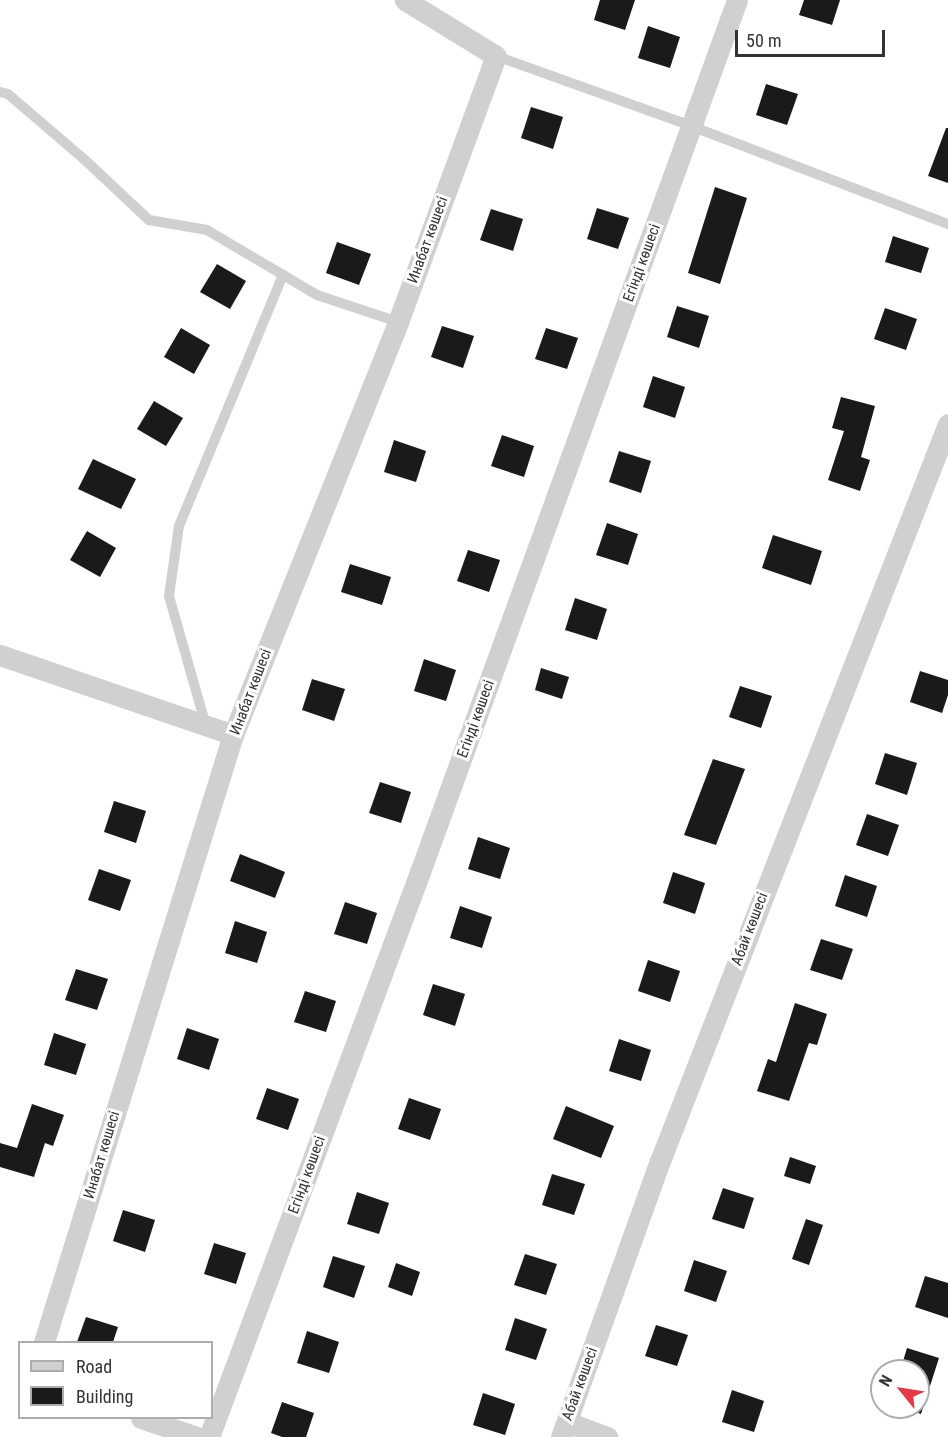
<!DOCTYPE html>
<html>
<head>
<meta charset="utf-8">
<style>
	body { margin:0 }
	#map { position:relative; width:948px; height:1437px; overflow:hidden; background:#fff; font-family:"Roboto Condensed",sans-serif }
	div>[style] { position:absolute }
	.building>* { inset:0; background:#1a1a1a }
	.service>* { height:10px; margin:-5px; padding:0 5px; transform-origin:5px; border-radius:5px; background:#d0d0d0 }
	.minor>* { height:21px; margin:-10.5px; padding:0 10.5px; transform-origin:10.5px; border-radius:10.5px; background:#d0d0d0 }
	span { translate:-50% -50%; white-space:nowrap; text-align:center; line-height:1.15; -webkit-text-stroke:6px #fff; paint-order:stroke }
	.street-label { font-size:15px; color:#333 }
	.legend { position:absolute; left:18px; top:1341px; width:195px; height:78px; box-sizing:border-box; background:#fff; border:2px solid #adadad; margin:0; padding:8px 10px; list-style:none; font-size:18px; color:#333 }
	.legend li { display:flex; align-items:center; gap:12px; height:30px }
	.legend b { width:30px; border:2px solid #adadad }
	.north { position:absolute; left:870px; top:1359px; width:60px; height:60px; box-sizing:border-box; background:#fff; border:2px solid #adadad; border-radius:50%; rotate:300deg; font-size:16px; font-weight:700; line-height:24px; text-align:center; color:#333 }
	.north::after { content:''; display:block; margin:auto; width:21px; height:27px; background:#e63946; clip-path:polygon(50% 0,100% 100%,50% 72%,0 100%) }
	.scale { position:absolute; left:735px; top:30px; width:150px; height:27px; box-sizing:border-box; border:3px solid #333; border-top:0; padding-left:8px; font-size:18px; line-height:21px; white-space:nowrap; color:#333; -webkit-text-stroke:4px #fff; paint-order:stroke }
</style>
</head>
<body>
<div id="map">
	<div class="building">
		<div style="clip-path:polygon(600px 0,635px 0,625px 30px,594px 20px)"></div>
		<div style="clip-path:polygon(804px 0,840px 0,832px 25px,799px 15px)"></div>
		<div style="clip-path:polygon(648px 26px,680px 37px,670px 68px,638px 58px)"></div>
		<div style="clip-path:polygon(766px 84px,798px 94px,787px 125px,756px 115px)"></div>
		<div style="clip-path:polygon(531px 107px,563px 117px,553px 149px,521px 138px)"></div>
		<div style="clip-path:polygon(946px 128px,948px 128px,948px 183px,928px 176px)"></div>
		<div style="clip-path:polygon(715px 187px,747px 198px,720px 284px,688px 273px)"></div>
		<div style="clip-path:polygon(597px 208px,629px 218px,618px 249px,587px 239px)"></div>
		<div style="clip-path:polygon(491px 209px,523px 219px,513px 251px,480px 240px)"></div>
		<div style="clip-path:polygon(893px 236px,929px 248px,921px 273px,885px 262px)"></div>
		<div style="clip-path:polygon(337px 242px,371px 254px,359px 285px,326px 273px)"></div>
		<div style="clip-path:polygon(217px 264px,246px 281px,230px 309px,200px 292px)"></div>
		<div style="clip-path:polygon(677px 306px,709px 316px,699px 348px,667px 337px)"></div>
		<div style="clip-path:polygon(885px 308px,917px 319px,906px 350px,874px 339px)"></div>
		<div style="clip-path:polygon(442px 326px,474px 336px,463px 368px,431px 357px)"></div>
		<div style="clip-path:polygon(181px 328px,210px 345px,194px 374px,164px 357px)"></div>
		<div style="clip-path:polygon(546px 328px,578px 338px,567px 369px,535px 359px)"></div>
		<div style="clip-path:polygon(653px 376px,685px 387px,675px 418px,643px 407px)"></div>
		<div style="clip-path:polygon(841px 397px,875px 406px,861px 457px,870px 460px,860px 491px,828px 480px,844px 431px,832px 428px)"></div>
		<div style="clip-path:polygon(154px 401px,183px 418px,166px 446px,137px 429px)"></div>
		<div style="clip-path:polygon(502px 435px,534px 446px,524px 477px,491px 466px)"></div>
		<div style="clip-path:polygon(394px 440px,426px 451px,416px 482px,384px 472px)"></div>
		<div style="clip-path:polygon(619px 451px,651px 461px,641px 493px,609px 482px)"></div>
		<div style="clip-path:polygon(93px 459px,136px 479px,121px 509px,78px 489px)"></div>
		<div style="clip-path:polygon(607px 523px,638px 534px,628px 565px,596px 555px)"></div>
		<div style="clip-path:polygon(87px 531px,116px 548px,100px 577px,70px 560px)"></div>
		<div style="clip-path:polygon(773px 535px,822px 551px,811px 585px,762px 568px)"></div>
		<div style="clip-path:polygon(468px 550px,500px 560px,489px 592px,457px 581px)"></div>
		<div style="clip-path:polygon(350px 564px,391px 577px,382px 605px,341px 592px)"></div>
		<div style="clip-path:polygon(575px 598px,607px 609px,597px 640px,565px 630px)"></div>
		<div style="clip-path:polygon(424px 659px,456px 670px,446px 701px,414px 691px)"></div>
		<div style="clip-path:polygon(541px 668px,569px 677px,562px 699px,535px 690px)"></div>
		<div style="clip-path:polygon(920px 671px,948px 680px,948px 695px,942px 713px,910px 702px)"></div>
		<div style="clip-path:polygon(312px 679px,345px 689px,334px 721px,302px 710px)"></div>
		<div style="clip-path:polygon(740px 686px,772px 696px,761px 728px,729px 717px)"></div>
		<div style="clip-path:polygon(885px 753px,917px 763px,907px 795px,875px 784px)"></div>
		<div style="clip-path:polygon(713px 759px,745px 769px,716px 845px,684px 835px)"></div>
		<div style="clip-path:polygon(380px 782px,411px 792px,401px 823px,369px 813px)"></div>
		<div style="clip-path:polygon(114px 801px,146px 811px,136px 843px,104px 832px)"></div>
		<div style="clip-path:polygon(867px 814px,899px 825px,888px 856px,856px 845px)"></div>
		<div style="clip-path:polygon(478px 837px,510px 848px,500px 879px,468px 869px)"></div>
		<div style="clip-path:polygon(240px 854px,285px 872px,275px 898px,230px 881px)"></div>
		<div style="clip-path:polygon(99px 869px,131px 880px,120px 911px,88px 900px)"></div>
		<div style="clip-path:polygon(673px 872px,705px 883px,695px 914px,663px 903px)"></div>
		<div style="clip-path:polygon(845px 875px,877px 886px,867px 917px,835px 906px)"></div>
		<div style="clip-path:polygon(345px 902px,377px 913px,367px 944px,334px 934px)"></div>
		<div style="clip-path:polygon(460px 906px,492px 917px,482px 948px,450px 938px)"></div>
		<div style="clip-path:polygon(235px 921px,267px 932px,257px 963px,225px 953px)"></div>
		<div style="clip-path:polygon(821px 939px,853px 949px,842px 980px,810px 970px)"></div>
		<div style="clip-path:polygon(648px 960px,680px 971px,670px 1002px,638px 991px)"></div>
		<div style="clip-path:polygon(76px 969px,108px 979px,97px 1010px,65px 1000px)"></div>
		<div style="clip-path:polygon(433px 984px,465px 994px,455px 1026px,423px 1015px)"></div>
		<div style="clip-path:polygon(305px 991px,336px 1001px,326px 1032px,294px 1022px)"></div>
		<div style="clip-path:polygon(795px 1003px,827px 1014px,817px 1045px,809px 1043px,789px 1101px,757px 1091px,768px 1059px,776px 1062px)"></div>
		<div style="clip-path:polygon(187px 1028px,219px 1039px,209px 1070px,177px 1059px)"></div>
		<div style="clip-path:polygon(54px 1033px,86px 1044px,76px 1075px,44px 1065px)"></div>
		<div style="clip-path:polygon(619px 1039px,651px 1050px,641px 1081px,609px 1071px)"></div>
		<div style="clip-path:polygon(267px 1088px,299px 1099px,288px 1130px,256px 1119px)"></div>
		<div style="clip-path:polygon(409px 1098px,441px 1109px,430px 1140px,398px 1129px)"></div>
		<div style="clip-path:polygon(32px 1104px,64px 1115px,53px 1146px,45px 1143px,34px 1177px,0 1167px,0 1143px,17px 1148px)"></div>
		<div style="clip-path:polygon(566px 1106px,614px 1126px,601px 1158px,553px 1139px)"></div>
		<div style="clip-path:polygon(790px 1157px,816px 1166px,810px 1184px,784px 1176px)"></div>
		<div style="clip-path:polygon(552px 1174px,585px 1184px,574px 1215px,542px 1205px)"></div>
		<div style="clip-path:polygon(723px 1188px,754px 1198px,744px 1229px,712px 1219px)"></div>
		<div style="clip-path:polygon(357px 1192px,389px 1203px,379px 1234px,347px 1224px)"></div>
		<div style="clip-path:polygon(123px 1210px,155px 1220px,145px 1252px,113px 1241px)"></div>
		<div style="clip-path:polygon(806px 1219px,823px 1225px,809px 1265px,792px 1259px)"></div>
		<div style="clip-path:polygon(214px 1243px,246px 1253px,236px 1284px,204px 1274px)"></div>
		<div style="clip-path:polygon(525px 1254px,557px 1264px,546px 1295px,514px 1285px)"></div>
		<div style="clip-path:polygon(333px 1256px,365px 1266px,354px 1298px,323px 1287px)"></div>
		<div style="clip-path:polygon(694px 1260px,727px 1271px,716px 1302px,684px 1291px)"></div>
		<div style="clip-path:polygon(396px 1263px,420px 1272px,412px 1296px,388px 1287px)"></div>
		<div style="clip-path:polygon(925px 1276px,948px 1283px,948px 1318px,915px 1307px)"></div>
		<div style="clip-path:polygon(86px 1317px,118px 1327px,113px 1342px,77px 1342px)"></div>
		<div style="clip-path:polygon(515px 1318px,547px 1329px,536px 1360px,505px 1350px)"></div>
		<div style="clip-path:polygon(656px 1325px,688px 1335px,677px 1366px,645px 1356px)"></div>
		<div style="clip-path:polygon(307px 1331px,339px 1342px,329px 1373px,297px 1363px)"></div>
		<div style="clip-path:polygon(907px 1348px,939px 1358px,921px 1414px,918px 1413px,918px 1371px,900px 1371px)"></div>
		<div style="clip-path:polygon(732px 1390px,764px 1401px,754px 1432px,722px 1422px)"></div>
		<div style="clip-path:polygon(483px 1393px,515px 1404px,505px 1435px,473px 1425px)"></div>
		<div style="clip-path:polygon(282px 1402px,314px 1413px,306px 1437px,282px 1437px,271px 1433px)"></div>
	</div>
	<div class="service">
		<div style="left:496px;top:56px;width:207px;rotate:19.7deg"></div>
		<div style="left:691px;top:126px;width:275px;rotate:20.9deg"></div>
		<div style="left:0;top:92px;width:8px;rotate:14deg"></div>
		<div style="left:8px;top:94px;width:101px;rotate:40.6deg"></div>
		<div style="left:85px;top:160px;width:88px;rotate:43.2deg"></div>
		<div style="left:149px;top:220px;width:59px;rotate:9.8deg"></div>
		<div style="left:207px;top:230px;width:128px;rotate:30.6deg"></div>
		<div style="left:317px;top:295px;width:85px;rotate:18.4deg"></div>
		<div style="left:206px;top:726px;width:135px;rotate:-105.9deg"></div>
		<div style="left:169px;top:596px;width:71px;rotate:-81.9deg"></div>
		<div style="left:179px;top:526px;width:272px;rotate:-67.5deg"></div>
	</div>
	<div class="minor">
		<div style="left:0;top:655px;width:246px;rotate:18.9deg"></div>
		<div style="left:44px;top:1342px;width:636px;rotate:-72.71deg"></div>
		<div style="left:233px;top:735px;width:445px;rotate:-68.2deg"></div>
		<div style="left:398px;top:322px;width:283px;rotate:-69.8deg"></div>
		<div style="left:496px;top:56px;width:107px;rotate:-148.4deg"></div>
		<div style="left:141px;top:1418px;width:59px;rotate:18.7deg"></div>
		<div style="left:567px;top:1422px;width:43px;rotate:20.6deg"></div>
		<div style="left:209px;top:1437px;width:603px;rotate:-69.52deg"></div>
		<div style="left:420px;top:872px;width:928px;rotate:-70.02deg"></div>
		<div style="left:561px;top:1437px;width:293px;rotate:-70.3deg"></div>
		<div style="left:660px;top:1161px;width:791px;rotate:-68.66deg"></div>
	</div>
	<div class="street-label">
		<span style="left:428px;top:240px;rotate:-70deg">Инабат көшесі</span>
		<span style="left:642px;top:263px;rotate:-70deg">Егінді көшесі</span>
		<span style="left:251px;top:692px;rotate:-69deg">Инабат көшесі</span>
		<span style="left:476px;top:719px;rotate:-70deg">Егінді көшесі</span>
		<span style="left:750px;top:929px;rotate:-69deg">Абай көшесі</span>
		<span style="left:102px;top:1155px;rotate:-73deg">Инабат көшесі</span>
		<span style="left:307px;top:1175px;rotate:-70deg">Егінді көшесі</span>
		<span style="left:580px;top:1384px;rotate:-70deg">Абай көшесі</span>
	</div>
	<ul class="legend">
	<li><b style="height:8px;background:#d0d0d0"></b>Road</li>
	<li><b style="height:16px;background:#1a1a1a"></b>Building</li>
	</ul>
	<div class="north">N</div>
	<div class="scale">50 m</div>
</div>
</body>
</html>
